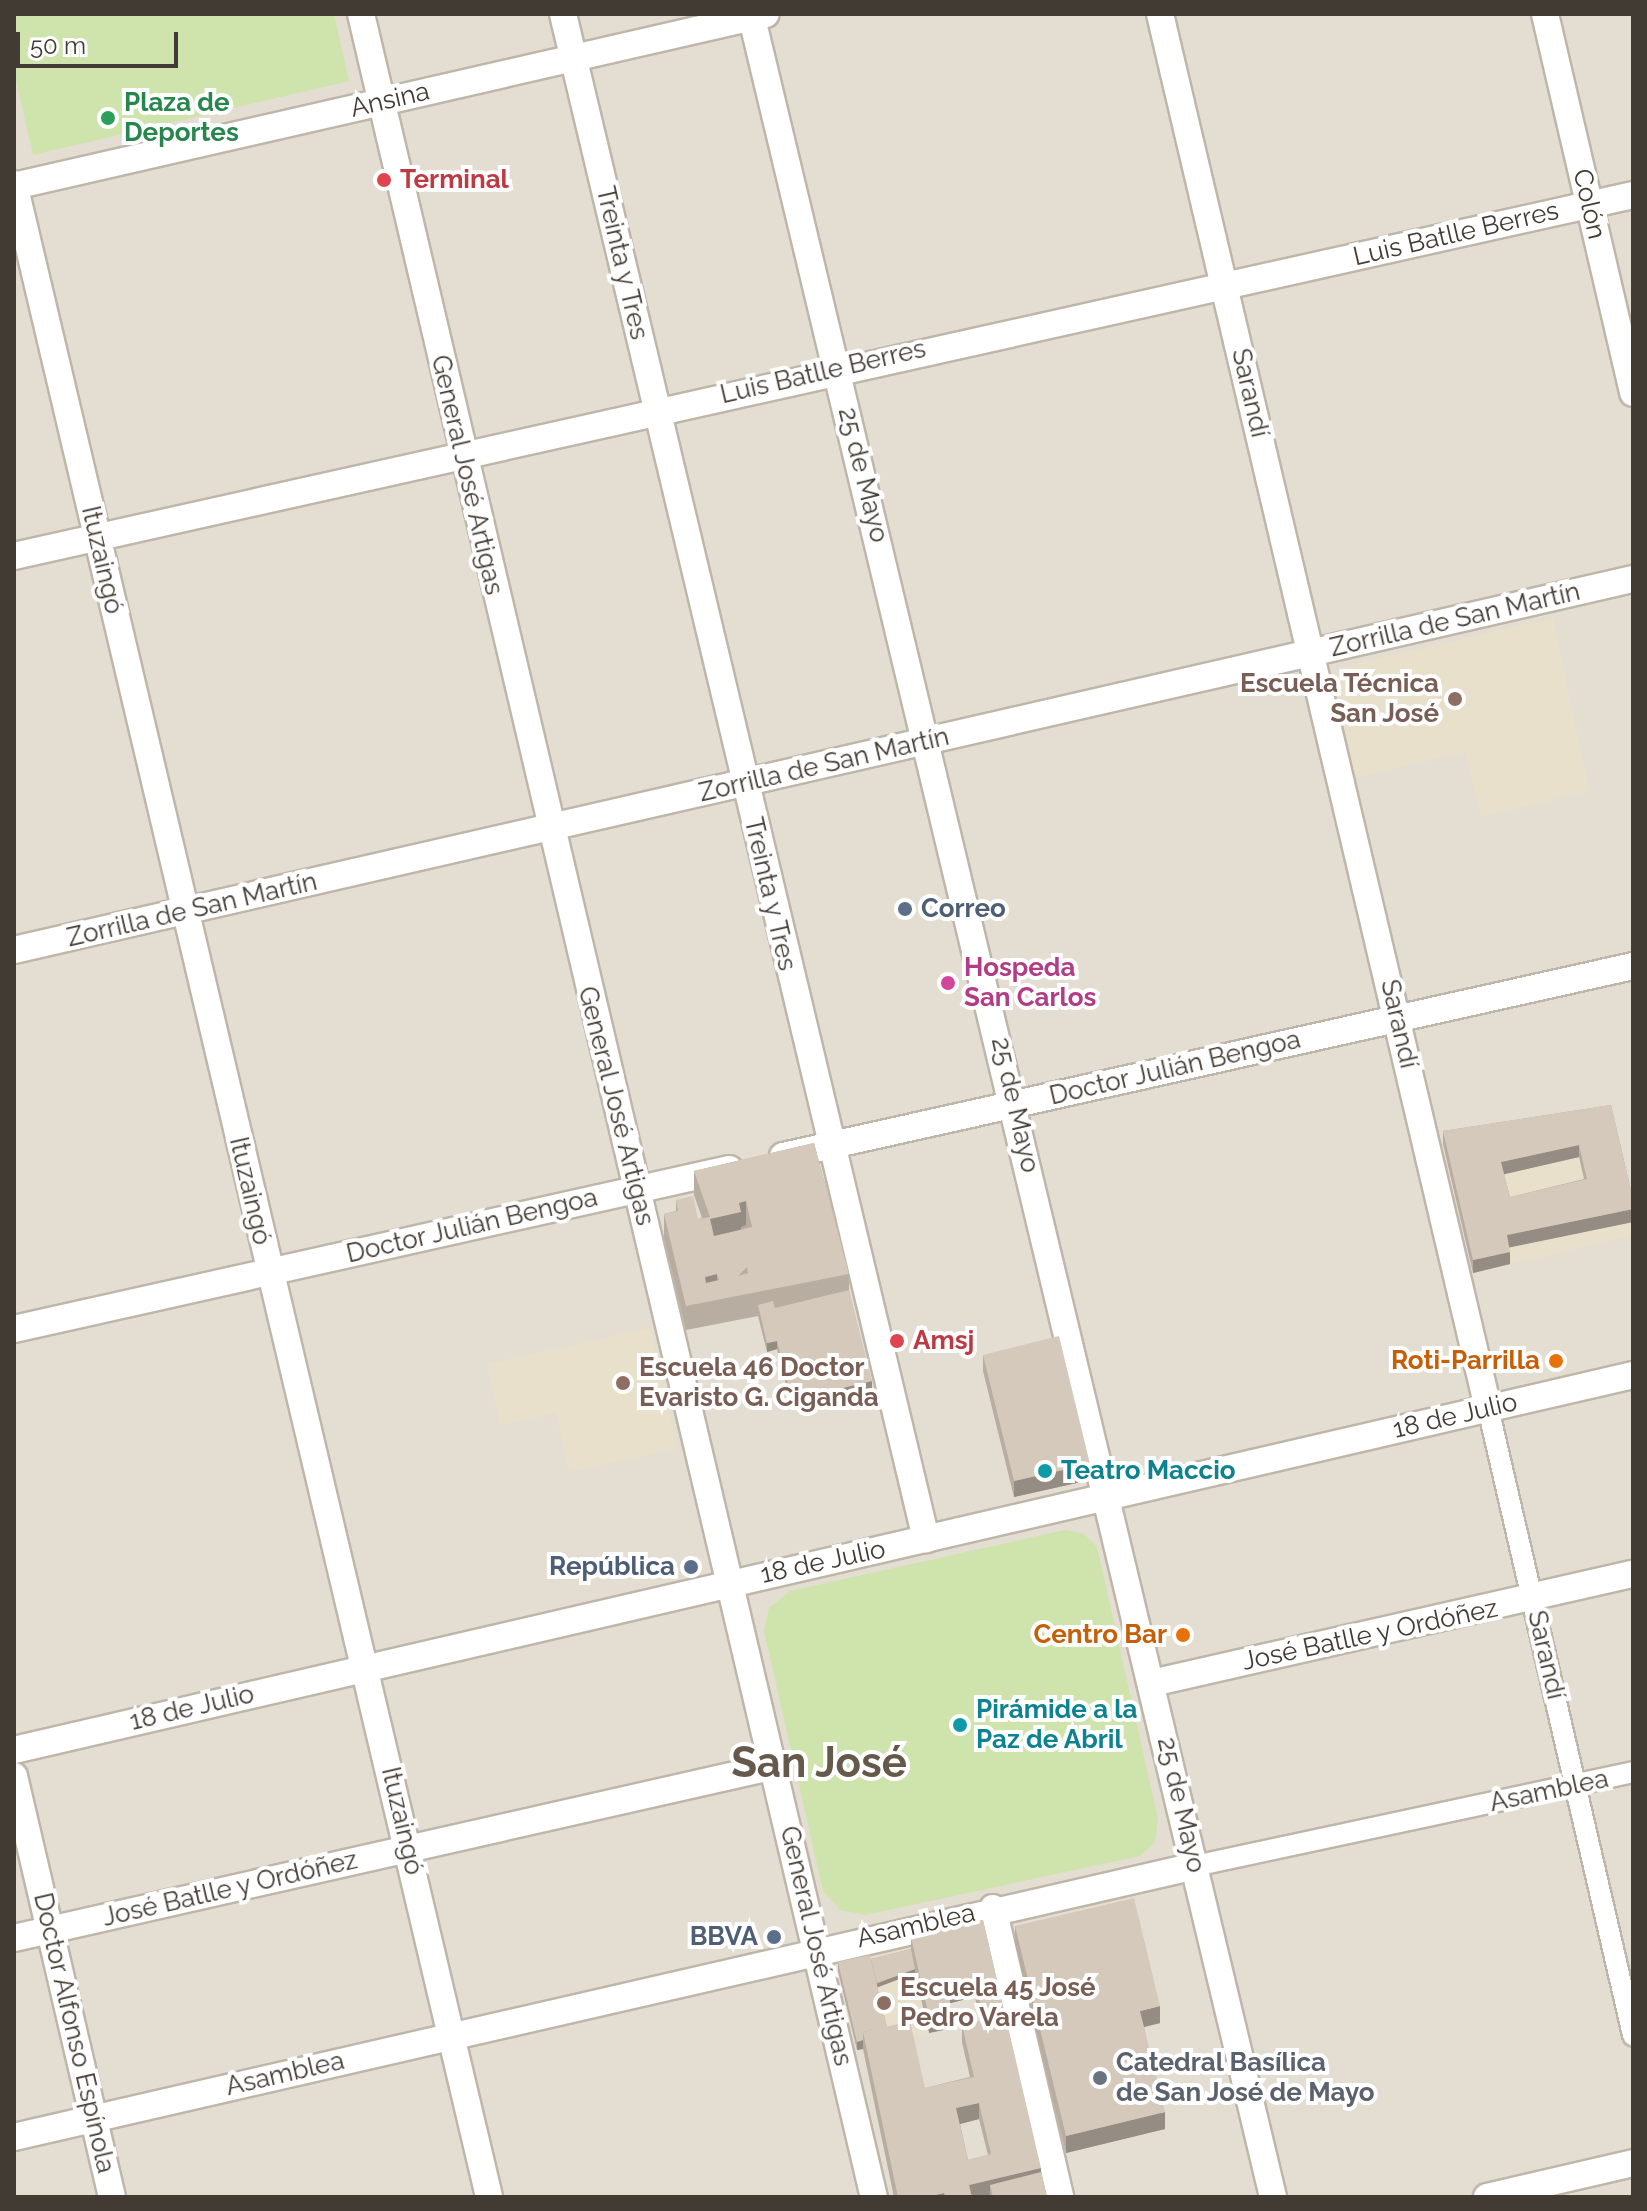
<!DOCTYPE html>
<html>
<head>
<meta charset="utf-8">
<style>
	body { margin:0 }
	#map { position:relative; width:1647px; height:2211px; overflow:hidden; background:#f1ece2; font-family:Raleway,sans-serif }
	div>[style] { position:absolute }
	.residential>* { inset:0; background:#e4ddd1 }
	.education>* { inset:0; background:#e9e0cc }
	.green>* { inset:0; background:#cee4ac }
	.roads { filter:drop-shadow(2px 0 #beb6a9) drop-shadow(-2px 0 #beb6a9) drop-shadow(0 2px #beb6a9) drop-shadow(0 -2px #beb6a9) }
	.pedestrian>* { height:20px; margin:-10px; padding:0 10px; transform-origin:10px; border-radius:10px; background:#fff }
	.minor>* { height:26px; margin:-13px; padding:0 13px; transform-origin:13px; border-radius:13px; background:#fff }
	.wall>* { inset:0; background:#b7ada1 }
	.shaded-wall>* { inset:0; background:#958d83 }
	.building>* { inset:0; background:#d5c9bb }
	.dots>* { width:22px; height:22px; translate:-50% -50%; box-sizing:border-box; border:4px solid #fff; border-radius:50% }
	span { translate:-50% -50%; white-space:nowrap; text-align:center; line-height:1.15; -webkit-text-stroke:8px #fff; paint-order:stroke }
	.street-label { font-size:26px; color:#423b33 }
	.leisure-label { font-size:26px; color:#27864d; font-weight:700 }
	.left { translate:0 -50%; text-align:left }
	.health-label { font-size:26px; color:#be3a42; font-weight:700 }
	.education-label { font-size:26px; color:#785e54; font-weight:700 }
	.right { translate:-100% -50%; text-align:right }
	.service-label { font-size:26px; color:#4e5e75; font-weight:700 }
	.hotel-label { font-size:26px; color:#b23c85; font-weight:700 }
	.food-label { font-size:26px; color:#c56008; font-weight:700 }
	.culture-label { font-size:26px; color:#0d838f; font-weight:700 }
	.worship-label { font-size:26px; color:#5b616d; font-weight:700 }
	.town-label { font-size:42px; color:#64594b; font-weight:700 }
	.frame { position:absolute; inset:0; border:16px solid #423b33; pointer-events:none }
	.scale { position:absolute; left:16px; top:32px; width:162px; height:36px; box-sizing:border-box; border:4px solid #423b33; border-top:0; padding-left:10px; font-size:24px; line-height:28px; white-space:nowrap; color:#423b33; -webkit-text-stroke:6px #fff; paint-order:stroke }
</style>
</head>
<body>
<div id="map">
	<div class="residential">
		<div style="clip-path:polygon(14px 14px,1633px 14px,1633px 2197px,14px 2197px)"></div>
	</div>
	<div class="education">
		<div style="clip-path:polygon(1553px 618px,1589px 791px,1481px 817px,1465px 752px,1356px 777px,1332px 677px,1339px 668px)"></div>
		<div style="clip-path:polygon(1608px 1105px,1633px 1235px,1473px 1273px,1443px 1144px)"></div>
		<div style="clip-path:polygon(650px 1328px,677px 1448px,569px 1472px,556px 1413px,500px 1425px,487px 1364px)"></div>
		<div style="clip-path:polygon(911px 1954px,929px 2033px,857px 2050px,838px 1971px)"></div>
	</div>
	<div class="green">
		<div style="clip-path:polygon(14px 14px,334px 14px,349px 81px,33px 155px,14px 72px)"></div>
		<div style="clip-path:polygon(1065px 1530px,1084px 1534px,1097px 1547px,1158px 1819px,1155px 1842px,1140px 1856px,865px 1915px,840px 1910px,823px 1891px,764px 1631px,769px 1608px,790px 1591px)"></div>
	</div>
	<div class="roads">
		<div class="pedestrian">
			<div style="left:1488px;top:1408px;width:644px;rotate:76.98deg"></div>
			<div style="left:1195px;top:1866px;width:448px;rotate:-12.1deg"></div>
		</div>
		<div class="minor">
			<div style="left:361px;top:14px;width:2242px;rotate:76.78deg"></div>
			<div style="left:563px;top:14px;width:1568px;rotate:76.61deg"></div>
			<div style="left:751px;top:14px;width:2245px;rotate:76.55deg"></div>
			<div style="left:1160px;top:14px;width:1432px;rotate:76.76deg"></div>
			<div style="left:1545px;top:14px;width:389px;rotate:76.9deg"></div>
			<div style="left:14px;top:184px;width:2068px;rotate:76.72deg"></div>
			<div style="left:14px;top:186px;width:771px;rotate:-12.88deg"></div>
			<div style="left:14px;top:556px;width:1659px;rotate:-12.57deg"></div>
			<div style="left:14px;top:950px;width:1661px;rotate:-12.91deg"></div>
			<div style="left:783px;top:1156px;width:871px;rotate:-12.6deg"></div>
			<div style="left:14px;top:1329px;width:733px;rotate:-12.61deg"></div>
			<div style="left:1152px;top:1683px;width:493px;rotate:-12.8deg"></div>
			<div style="left:14px;top:1750px;width:1662px;rotate:-13.04deg"></div>
			<div style="left:14px;top:1776px;width:432px;rotate:76.9deg"></div>
			<div style="left:993px;top:1908px;width:297px;rotate:76.9deg"></div>
			<div style="left:14px;top:1938px;width:780px;rotate:-12.74deg"></div>
			<div style="left:14px;top:2137px;width:1212px;rotate:-12.92deg"></div>
			<div style="left:1487px;top:2197px;width:150px;rotate:-13.1deg"></div>
		</div>
	</div>
	<div class="wall">
		<div style="clip-path:polygon(evenodd,1611px 1105px,1633px 1199px,1633px 1222px,1509px 1247px,1510px 1264px,1473px 1273px,1443px 1144px,1443px 1131px,1611px 1105px,1579px 1157px,1584px 1179px,1510px 1197px,1504px 1174px,1579px 1157px)"></div>
		<div style="clip-path:polygon(814px 1143px,849px 1274px,849px 1290px,872px 1389px,792px 1409px,777px 1349px,767px 1352px,758px 1316px,686px 1330px,664px 1238px,664px 1214px,676px 1211px,676px 1200px,698px 1219px,702px 1218px,694px 1195px,694px 1171px)"></div>
		<div style="clip-path:polygon(983px 1355px,1090px 1480px,1014px 1497px,983px 1371px)"></div>
		<div style="clip-path:polygon(evenodd,983px 1920px,1047px 2197px,894px 2197px,863px 2049px,857px 2050px,838px 1971px,838px 1962px,871px 1959px,911px 1949px,911px 1937px,983px 1920px,915px 1973px,929px 2033px,952px 2028px,950px 2003px,975px 1997px,980px 2021px,962px 2025px,962px 2042px,970px 2077px,925px 2088px,887px 2027px,877px 1987px,915px 1973px,983px 1920px,979px 2119px,988px 2155px,968px 2160px,960px 2124px,979px 2119px)"></div>
		<div style="clip-path:polygon(1015px 1926px,1160px 2023px,1144px 2027px,1165px 2129px,1066px 2153px,1015px 1943px)"></div>
	</div>
	<div class="shaded-wall">
		<div style="clip-path:polygon(1579px 1145px,1579px 1157px,1501px 1175px,1501px 1162px)"></div>
		<div style="clip-path:polygon(746px 1201px,746px 1225px,741px 1227px,741px 1236px,710px 1243px,710px 1219px,739px 1203px)"></div>
		<div style="clip-path:polygon(1633px 1209px,1633px 1222px,1507px 1248px,1507px 1235px)"></div>
		<div style="clip-path:polygon(1510px 1252px,1510px 1264px,1473px 1273px,1473px 1260px)"></div>
		<div style="clip-path:polygon(717px 1274px,717px 1298px,705px 1301px,705px 1277px)"></div>
		<div style="clip-path:polygon(777px 1341px,777px 1349px,767px 1352px,767px 1343px)"></div>
		<div style="clip-path:polygon(872px 1381px,872px 1389px,792px 1409px,792px 1400px)"></div>
		<div style="clip-path:polygon(1090px 1464px,1090px 1480px,1014px 1497px,1014px 1481px)"></div>
		<div style="clip-path:polygon(915px 1969px,915px 1973px,876px 1988px,876px 1984px)"></div>
		<div style="clip-path:polygon(975px 1980px,975px 1997px,947px 2004px,947px 1987px)"></div>
		<div style="clip-path:polygon(1160px 2006px,1160px 2023px,1140px 2028px,1140px 2011px)"></div>
		<div style="clip-path:polygon(952px 2011px,952px 2028px,929px 2033px,929px 2017px)"></div>
		<div style="clip-path:polygon(863px 2040px,863px 2049px,857px 2050px,857px 2042px)"></div>
		<div style="clip-path:polygon(979px 2103px,979px 2119px,956px 2125px,956px 2108px)"></div>
		<div style="clip-path:polygon(1165px 2112px,1165px 2129px,1066px 2153px,1066px 2136px)"></div>
		<div style="clip-path:polygon(1041px 2168px,1041px 2185px,990px 2185px,990px 2197px,969px 2197px,969px 2185px)"></div>
		<div style="clip-path:polygon(944px 2193px,944px 2197px,927px 2197px)"></div>
	</div>
	<div class="building">
		<div style="clip-path:polygon(evenodd,1611px 1105px,1633px 1199px,1633px 1209px,1507px 1235px,1510px 1252px,1473px 1260px,1443px 1131px,1611px 1105px,1579px 1145px,1587px 1179px,1510px 1197px,1501px 1162px,1579px 1145px)"></div>
		<div style="clip-path:polygon(evenodd,814px 1143px,849px 1274px,686px 1306px,664px 1214px,678px 1211px,676px 1200px,693px 1196px,698px 1219px,710px 1217px,694px 1171px,814px 1143px,746px 1201px,752px 1227px,714px 1236px,710px 1219px,741px 1212px,739px 1203px,746px 1201px,814px 1143px,747px 1267px,748px 1273px,738px 1276px,747px 1267px,814px 1143px,717px 1274px,719px 1280px,706px 1283px,705px 1277px,717px 1274px)"></div>
		<div style="clip-path:polygon(849px 1290px,872px 1381px,792px 1400px,777px 1341px,767px 1343px,758px 1305px,773px 1301px,775px 1308px)"></div>
		<div style="clip-path:polygon(1059px 1336px,1090px 1464px,1014px 1481px,983px 1355px)"></div>
		<div style="clip-path:polygon(1134px 1898px,1160px 2006px,1140px 2011px,1165px 2112px,1066px 2136px,1015px 1926px)"></div>
		<div style="clip-path:polygon(evenodd,983px 1920px,1041px 2168px,969px 2185px,972px 2197px,946px 2197px,944px 2193px,927px 2197px,898px 2197px,863px 2032px,910px 2021px,925px 2088px,974px 2077px,962px 2025px,984px 2020px,975px 1980px,947px 1987px,952px 2011px,929px 2017px,911px 1937px,983px 1920px,979px 2103px,991px 2154px,968px 2160px,956px 2108px,979px 2103px)"></div>
		<div style="clip-path:polygon(911px 1949px,915px 1969px,877px 1983px,871px 1959px)"></div>
		<div style="clip-path:polygon(870px 1955px,887px 2027px,863px 2032px,863px 2040px,857px 2042px,838px 1962px)"></div>
		<div style="clip-path:polygon(1041px 2172px,1047px 2197px,993px 2197px,990px 2185px)"></div>
	</div>
	<div class="dots">
		<div style="left:108px;top:118px;background:#2e9e5b"></div>
		<div style="left:384px;top:180px;background:#e0444e"></div>
		<div style="left:1455px;top:699px;background:#8d6e63"></div>
		<div style="left:905px;top:909px;background:#5c6f8a"></div>
		<div style="left:948px;top:983px;background:#d1479c"></div>
		<div style="left:897px;top:1341px;background:#e0444e"></div>
		<div style="left:1556px;top:1361px;background:#e8710a"></div>
		<div style="left:623px;top:1383px;background:#8d6e63"></div>
		<div style="left:1045px;top:1471px;background:#0f9aa8"></div>
		<div style="left:691px;top:1567px;background:#5c6f8a"></div>
		<div style="left:1183px;top:1635px;background:#e8710a"></div>
		<div style="left:960px;top:1725px;background:#0f9aa8"></div>
		<div style="left:774px;top:1937px;background:#5c6f8a"></div>
		<div style="left:884px;top:2003px;background:#8d6e63"></div>
		<div style="left:1100px;top:2078px;background:#6b7280"></div>
	</div>
	<div class="street-label">
		<span style="left:390px;top:100px;rotate:-13deg">Ansina</span>
		<span style="left:1589px;top:204px;rotate:77deg">Colón</span>
		<span style="left:1456px;top:234px;rotate:-13deg">Luis Batlle Berres</span>
		<span style="left:622px;top:263px;rotate:77deg">Treinta y Tres</span>
		<span style="left:823px;top:372px;rotate:-13deg">Luis Batlle Berres</span>
		<span style="left:1250px;top:393px;rotate:77deg">Sarandí</span>
		<span style="left:467px;top:475px;rotate:77deg">General José Artigas</span>
		<span style="left:863px;top:475px;rotate:76deg">25 de Mayo</span>
		<span style="left:102px;top:560px;rotate:77deg">Ituzaingó</span>
		<span style="left:1455px;top:620px;rotate:-13deg">Zorrilla de San Martín</span>
		<span style="left:824px;top:765px;rotate:-13deg">Zorrilla de San Martín</span>
		<span style="left:770px;top:894px;rotate:77deg">Treinta y Tres</span>
		<span style="left:192px;top:910px;rotate:-13deg">Zorrilla de San Martín</span>
		<span style="left:1399px;top:1024px;rotate:77deg">Sarandí</span>
		<span style="left:1175px;top:1068px;rotate:-13deg">Doctor Julián Bengoa</span>
		<span style="left:1015px;top:1105px;rotate:77deg">25 de Mayo</span>
		<span style="left:616px;top:1106px;rotate:76deg">General José Artigas</span>
		<span style="left:250px;top:1191px;rotate:77deg">Ituzaingó</span>
		<span style="left:472px;top:1226px;rotate:-13deg">Doctor Julián Bengoa</span>
		<span style="left:1455px;top:1416px;rotate:-13deg">18 de Julio</span>
		<span style="left:823px;top:1562px;rotate:-12deg">18 de Julio</span>
		<span style="left:1370px;top:1635px;rotate:-12deg">José Batlle y Ordóñez</span>
		<span style="left:1546px;top:1655px;rotate:77deg">Sarandí</span>
		<span style="left:192px;top:1708px;rotate:-13deg">18 de Julio</span>
		<span style="left:1549px;top:1791px;rotate:-12deg">Asamblea</span>
		<span style="left:1181px;top:1805px;rotate:77deg">25 de Mayo</span>
		<span style="left:402px;top:1821px;rotate:77deg">Ituzaingó</span>
		<span style="left:230px;top:1889px;rotate:-13deg">José Batlle y Ordóñez</span>
		<span style="left:916px;top:1926px;rotate:-13deg">Asamblea</span>
		<span style="left:816px;top:1946px;rotate:77deg">General José Artigas</span>
		<span style="left:74px;top:2033px;rotate:77deg">Doctor Alfonso Espínola</span>
		<span style="left:285px;top:2074px;rotate:-13deg">Asamblea</span>
	</div>
	<div class="leisure-label">
		<span class="left" style="left:124px;top:118px">Plaza de<br>Deportes</span>
	</div>
	<div class="health-label">
		<span class="left" style="left:400px;top:180px">Terminal</span>
		<span class="left" style="left:913px;top:1341px">Amsj</span>
	</div>
	<div class="education-label">
		<span class="right" style="left:1439px;top:699px">Escuela Técnica<br>San José</span>
		<span class="left" style="left:639px;top:1383px">Escuela 46 Doctor<br>Evaristo G. Ciganda</span>
		<span class="left" style="left:900px;top:2003px">Escuela 45 José<br>Pedro Varela</span>
	</div>
	<div class="service-label">
		<span class="left" style="left:921px;top:909px">Correo</span>
		<span class="right" style="left:675px;top:1567px">República</span>
		<span class="right" style="left:758px;top:1937px">BBVA</span>
	</div>
	<div class="hotel-label">
		<span class="left" style="left:964px;top:983px">Hospeda<br>San Carlos</span>
	</div>
	<div class="food-label">
		<span class="right" style="left:1540px;top:1361px">Roti-Parrilla</span>
		<span class="right" style="left:1167px;top:1635px">Centro Bar</span>
	</div>
	<div class="culture-label">
		<span class="left" style="left:1061px;top:1471px">Teatro Maccio</span>
		<span class="left" style="left:976px;top:1725px">Pirámide a la<br>Paz de Abril</span>
	</div>
	<div class="worship-label">
		<span class="left" style="left:1116px;top:2078px">Catedral Basílica<br>de San José de Mayo</span>
	</div>
	<div class="town-label">
		<span style="left:819px;top:1763px">San José</span>
	</div>
	<div class="frame"></div>
	<div class="scale">50 m</div>
</div>
</body>
</html>
